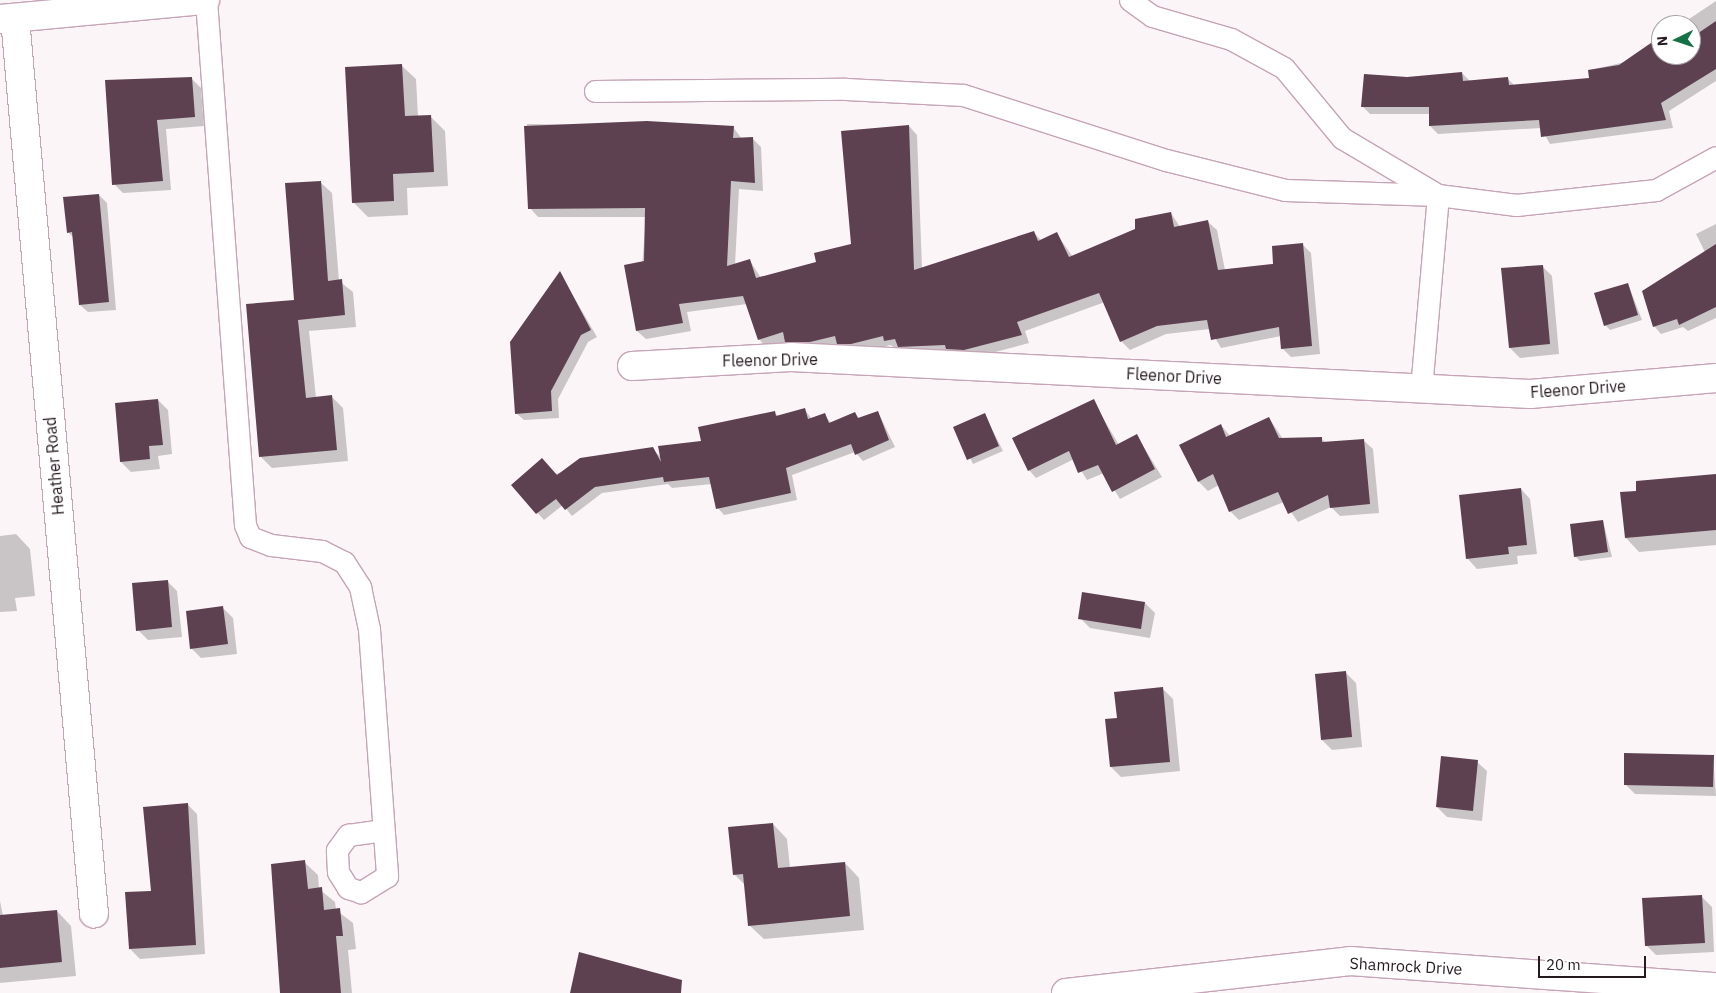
<!DOCTYPE html>
<html>
<head>
<meta charset="utf-8">
<style>
	body { margin:0 }
	#map { position:relative; width:1716px; height:993px; overflow:hidden; background:#fcf5f8; font-family:"IBM Plex Sans",sans-serif }
	div>[style] { position:absolute }
	.shadow>* { inset:0; background:#0003 }
	.building>* { inset:0; background:#5d4151 }
	.roads { filter:drop-shadow(1px 0 #c5a4b6) drop-shadow(-1px 0 #c5a4b6) drop-shadow(0 1px #c5a4b6) drop-shadow(0 -1px #c5a4b6) }
	.lane>* { height:21px; margin:-10.5px; padding:0 10.5px; transform-origin:10.5px; border-radius:10.5px; background:#fff }
	.street>* { height:28px; margin:-14px; padding:0 14px; transform-origin:14px; border-radius:14px; background:#fff }
	.secondary>* { height:28px; margin:-14px; padding:0 14px; transform-origin:14px; border-radius:14px; background:#fff }
	span { translate:-50% -50%; white-space:nowrap; text-align:center; line-height:1.15; -webkit-text-stroke:5px #fff; paint-order:stroke }
	.street-label { font-size:16px; color:#261a21 }
	.north { position:absolute; left:1651px; top:15px; width:50px; height:50px; box-sizing:border-box; background:#fff; border:1px solid #a8a3a6; border-radius:50%; rotate:266deg; font-size:14px; font-weight:700; line-height:20px; text-align:center; color:#261a21 }
	.north::after { content:''; display:block; margin:auto; width:18px; height:22px; background:#157246; clip-path:polygon(50% 0,100% 100%,50% 72%,0 100%) }
	.scale { position:absolute; left:1538px; top:956px; width:108px; height:22px; box-sizing:border-box; border:2px solid #261a21; border-top:0; padding-left:6px; font-size:15px; line-height:18px; white-space:nowrap; color:#261a21; -webkit-text-stroke:4px #fff; paint-order:stroke }
</style>
</head>
<body>
<div id="map">
	<div class="shadow">
		<div style="clip-path:polygon(1716px 1px,1716px 81px,1669px 111px,1673px 128px,1550px 144px,1541px 128px,1438px 134px,1430px 126px,1430px 114px,1370px 114px,1362px 106px,1407px 78px,1462px 73px,1471px 82px,1507px 78px,1515px 86px,1591px 79px,1590px 70px,1661px 54px,1691px 55px,1691px 25px,1680px 25px)"></div>
		<div style="clip-path:polygon(401px 65px,416px 79px,418px 117px,430px 116px,445px 131px,448px 186px,407px 188px,408px 215px,368px 217px,354px 203px)"></div>
		<div style="clip-path:polygon(192px 79px,201px 88px,204px 126px,166px 129px,171px 190px,123px 193px,114px 184px,107px 81px)"></div>
		<div style="clip-path:polygon(527px 124px,733px 127px,742px 139px,753px 139px,761px 147px,763px 191px,739px 189px,735px 265px,750px 261px,761px 278px,817px 263px,852px 245px,909px 126px,917px 135px,922px 268px,1033px 232px,1042px 241px,1056px 233px,1073px 257px,1171px 213px,1180px 227px,1208px 222px,1217px 230px,1225px 270px,1275px 265px,1302px 244px,1311px 253px,1320px 354px,1291px 357px,1282px 348px,1281px 336px,1221px 348px,1210px 329px,1166px 334px,1130px 350px,1122px 342px,1105px 302px,1025px 331px,1029px 343px,973px 358px,908px 355px,890px 345px,860px 353px,847px 352px,840px 345px,795px 350px,787px 342px,767px 348px,759px 339px,747px 304px,687px 312px,691px 331px,646px 339px,637px 331px,646px 217px,538px 217px,530px 208px)"></div>
		<div style="clip-path:polygon(320px 182px,332px 193px,339px 281px,353px 292px,356px 327px,309px 331px,316px 398px,332px 397px,343px 408px,348px 461px,272px 468px,260px 456px)"></div>
		<div style="clip-path:polygon(99px 195px,107px 203px,116px 310px,88px 312px,80px 305px,74px 238px,68px 232px)"></div>
		<div style="clip-path:polygon(1716px 224px,1716px 318px,1688px 331px,1683px 327px,1661px 334px,1654px 326px,1705px 252px,1696px 234px)"></div>
		<div style="clip-path:polygon(1542px 266px,1552px 276px,1559px 354px,1520px 358px,1510px 348px)"></div>
		<div style="clip-path:polygon(560px 273px,597px 337px,588px 342px,558px 399px,559px 418px,524px 420px,516px 413px)"></div>
		<div style="clip-path:polygon(1628px 284px,1642px 320px,1610px 330px,1605px 325px)"></div>
		<div style="clip-path:polygon(158px 400px,168px 410px,172px 454px,158px 456px,160px 469px,131px 472px,121px 462px)"></div>
		<div style="clip-path:polygon(1093px 401px,1119px 445px,1137px 436px,1162px 477px,1120px 499px,1104px 473px,1087px 480px,1074px 459px,1036px 478px,1029px 470px)"></div>
		<div style="clip-path:polygon(804px 409px,812px 419px,824px 415px,832px 424px,855px 414px,860px 419px,878px 412px,895px 447px,863px 461px,855px 452px,792px 475px,797px 500px,724px 515px,718px 508px,712px 484px,672px 488px,668px 484px,602px 493px,572px 516px,563px 505px,544px 520px,512px 485px,652px 449px,661px 457px,774px 412px,779px 417px)"></div>
		<div style="clip-path:polygon(985px 415px,1003px 451px,973px 464px,955px 427px)"></div>
		<div style="clip-path:polygon(1269px 418px,1283px 439px,1322px 439px,1326px 443px,1363px 440px,1373px 449px,1379px 513px,1340px 516px,1331px 507px,1298px 522px,1284px 502px,1239px 520px,1230px 511px,1219px 485px,1208px 491px,1199px 482px,1181px 446px,1221px 425px,1230px 436px)"></div>
		<div style="clip-path:polygon(1716px 475px,1716px 545px,1639px 552px,1626px 538px,1638px 492px)"></div>
		<div style="clip-path:polygon(1521px 489px,1530px 499px,1537px 554px,1517px 556px,1518px 564px,1477px 569px,1468px 559px,1461px 496px)"></div>
		<div style="clip-path:polygon(1603px 521px,1612px 557px,1580px 561px,1575px 556px)"></div>
		<div style="clip-path:polygon(16px 534px,30px 549px,35px 596px,15px 598px,17px 611px,0 612px,0 536px)"></div>
		<div style="clip-path:polygon(167px 581px,177px 591px,182px 637px,148px 640px,138px 630px)"></div>
		<div style="clip-path:polygon(1145px 603px,1155px 613px,1150px 638px,1090px 628px,1080px 618px)"></div>
		<div style="clip-path:polygon(223px 608px,233px 618px,237px 654px,201px 658px,191px 648px)"></div>
		<div style="clip-path:polygon(1346px 673px,1356px 683px,1362px 747px,1332px 750px,1322px 740px)"></div>
		<div style="clip-path:polygon(1163px 689px,1173px 699px,1180px 771px,1121px 777px,1111px 767px)"></div>
		<div style="clip-path:polygon(1713px 756px,1716px 796px,1635px 794px,1625px 784px)"></div>
		<div style="clip-path:polygon(1477px 762px,1487px 771px,1482px 821px,1447px 817px,1437px 807px)"></div>
		<div style="clip-path:polygon(187px 804px,197px 814px,205px 954px,140px 959px,130px 949px)"></div>
		<div style="clip-path:polygon(773px 824px,787px 839px,790px 868px,845px 863px,859px 878px,864px 930px,764px 939px,749px 925px,746px 886px,734px 874px)"></div>
		<div style="clip-path:polygon(304px 862px,318px 875px,319px 889px,335px 902px,336px 910px,353px 923px,356px 949px,348px 950px,352px 993px,282px 993px)"></div>
		<div style="clip-path:polygon(1702px 897px,1712px 907px,1714px 952px,1656px 955px,1646px 945px)"></div>
		<div style="clip-path:polygon(0 901px,3px 916px,57px 911px,71px 926px,76px 976px,0 983px)"></div>
	</div>
	<div class="building">
		<div style="clip-path:polygon(1716px 21px,1716px 69px,1661px 103px,1666px 120px,1541px 137px,1539px 120px,1429px 126px,1429px 107px,1361px 107px,1364px 74px,1407px 77px,1462px 72px,1463px 81px,1508px 77px,1509px 85px,1589px 78px,1588px 70px,1619px 65px,1661px 36px,1661px 55px,1691px 55px,1691px 38px)"></div>
		<div style="clip-path:polygon(402px 64px,405px 116px,431px 115px,434px 172px,393px 174px,394px 201px,352px 203px,345px 67px)"></div>
		<div style="clip-path:polygon(192px 77px,195px 117px,157px 120px,163px 181px,112px 185px,105px 80px)"></div>
		<div style="clip-path:polygon(647px 121px,734px 126px,733px 138px,753px 137px,755px 183px,731px 181px,727px 266px,750px 259px,756px 278px,816px 262px,814px 253px,851px 244px,841px 131px,909px 125px,914px 270px,1034px 231px,1038px 241px,1057px 232px,1069px 257px,1135px 229px,1135px 219px,1171px 212px,1174px 227px,1208px 220px,1218px 270px,1273px 264px,1272px 246px,1303px 243px,1312px 346px,1281px 349px,1279px 327px,1211px 340px,1207px 320px,1157px 326px,1120px 342px,1099px 293px,1017px 322px,1022px 335px,964px 350px,946px 349px,945px 345px,898px 347px,895px 339px,884px 341px,883px 336px,851px 344px,837px 344px,835px 336px,810px 342px,785px 342px,783px 332px,758px 340px,743px 296px,679px 304px,683px 323px,636px 331px,624px 265px,644px 261px,645px 208px,528px 209px,524px 126px)"></div>
		<div style="clip-path:polygon(321px 181px,328px 281px,342px 279px,345px 315px,298px 320px,306px 398px,332px 395px,337px 450px,259px 457px,246px 304px,294px 300px,285px 183px)"></div>
		<div style="clip-path:polygon(99px 194px,109px 302px,79px 305px,72px 232px,67px 233px,63px 197px)"></div>
		<div style="clip-path:polygon(1716px 244px,1716px 307px,1679px 325px,1677px 319px,1653px 327px,1642px 291px)"></div>
		<div style="clip-path:polygon(1543px 265px,1550px 344px,1509px 348px,1501px 268px)"></div>
		<div style="clip-path:polygon(560px 271px,591px 330px,581px 335px,551px 391px,552px 411px,515px 414px,510px 342px)"></div>
		<div style="clip-path:polygon(1628px 283px,1638px 315px,1604px 326px,1594px 293px)"></div>
		<div style="clip-path:polygon(158px 399px,163px 445px,149px 446px,150px 459px,120px 462px,115px 403px)"></div>
		<div style="clip-path:polygon(1094px 399px,1116px 445px,1137px 434px,1155px 469px,1112px 492px,1098px 465px,1078px 473px,1069px 451px,1028px 471px,1012px 438px)"></div>
		<div style="clip-path:polygon(805px 408px,808px 419px,825px 413px,829px 423px,855px 412px,858px 418px,878px 411px,889px 440px,855px 455px,851px 444px,786px 468px,791px 493px,716px 509px,709px 477px,664px 482px,663px 477px,595px 487px,565px 510px,556px 499px,536px 514px,511px 485px,542px 458px,557px 475px,580px 458px,653px 447px,661px 462px,658px 446px,701px 441px,698px 427px,775px 411px,776px 416px)"></div>
		<div style="clip-path:polygon(985px 413px,999px 446px,967px 460px,953px 427px)"></div>
		<div style="clip-path:polygon(1269px 417px,1279px 438px,1322px 437px,1322px 442px,1364px 439px,1370px 504px,1330px 508px,1328px 495px,1288px 514px,1278px 492px,1229px 512px,1213px 474px,1198px 482px,1179px 445px,1221px 424px,1226px 437px)"></div>
		<div style="clip-path:polygon(1716px 474px,1716px 530px,1625px 538px,1620px 492px,1636px 491px,1636px 481px)"></div>
		<div style="clip-path:polygon(1521px 488px,1527px 545px,1508px 547px,1509px 554px,1466px 559px,1459px 495px)"></div>
		<div style="clip-path:polygon(1603px 520px,1608px 552px,1574px 557px,1570px 524px)"></div>
		<div style="clip-path:polygon(168px 580px,172px 627px,136px 631px,132px 583px)"></div>
		<div style="clip-path:polygon(1082px 592px,1145px 602px,1141px 629px,1078px 619px)"></div>
		<div style="clip-path:polygon(223px 606px,228px 644px,190px 649px,186px 611px)"></div>
		<div style="clip-path:polygon(1346px 671px,1352px 737px,1321px 740px,1315px 674px)"></div>
		<div style="clip-path:polygon(1163px 687px,1170px 762px,1110px 767px,1105px 719px,1117px 718px,1114px 692px)"></div>
		<div style="clip-path:polygon(1624px 753px,1714px 755px,1713px 787px,1624px 785px)"></div>
		<div style="clip-path:polygon(1441px 756px,1478px 760px,1473px 811px,1436px 807px)"></div>
		<div style="clip-path:polygon(188px 803px,196px 945px,129px 949px,125px 892px,151px 891px,143px 807px)"></div>
		<div style="clip-path:polygon(773px 823px,778px 868px,845px 862px,850px 916px,748px 926px,743px 874px,733px 875px,728px 827px)"></div>
		<div style="clip-path:polygon(305px 860px,308px 889px,322px 887px,324px 910px,340px 908px,343px 936px,336px 936px,341px 993px,280px 993px,271px 864px)"></div>
		<div style="clip-path:polygon(1702px 895px,1705px 943px,1645px 946px,1642px 898px)"></div>
		<div style="clip-path:polygon(57px 910px,62px 962px,0 968px,0 915px)"></div>
		<div style="clip-path:polygon(579px 952px,682px 980px,681px 993px,570px 993px)"></div>
	</div>
	<div class="roads">
		<div class="lane">
			<div style="left:206px;top:0;width:526px;rotate:85.75deg"></div>
			<div style="left:245px;top:525px;width:13px;rotate:67deg"></div>
			<div style="left:250px;top:537px;width:22px;rotate:21deg"></div>
			<div style="left:271px;top:545px;width:51px;rotate:6.7deg"></div>
			<div style="left:322px;top:551px;width:25px;rotate:27deg"></div>
			<div style="left:344px;top:562px;width:30px;rotate:57deg"></div>
			<div style="left:360px;top:587px;width:43px;rotate:77.9deg"></div>
			<div style="left:369px;top:629px;width:248px;rotate:85.8deg"></div>
			<div style="left:387px;top:876px;width:31px;rotate:148deg"></div>
			<div style="left:361px;top:892px;width:14px;rotate:-163deg"></div>
			<div style="left:348px;top:888px;width:19px;rotate:-122deg"></div>
			<div style="left:338px;top:872px;width:22px;rotate:-93deg"></div>
			<div style="left:337px;top:850px;width:19px;rotate:-54deg"></div>
			<div style="left:348px;top:835px;width:34px;rotate:-8deg"></div>
			<div style="left:1130px;top:0;width:27px;rotate:36deg"></div>
			<div style="left:1152px;top:16px;width:82px;rotate:16.2deg"></div>
			<div style="left:1231px;top:39px;width:60px;rotate:28.7deg"></div>
			<div style="left:1284px;top:68px;width:91px;rotate:50.4deg"></div>
			<div style="left:1342px;top:138px;width:112px;rotate:30.7deg"></div>
			<div style="left:1438px;top:195px;width:79px;rotate:7.3deg"></div>
			<div style="left:1516px;top:205px;width:141px;rotate:-6.1deg"></div>
			<div style="left:1656px;top:190px;width:68px;rotate:-28.8deg"></div>
			<div style="left:595px;top:91px;width:251px;rotate:-0.5deg"></div>
			<div style="left:846px;top:89px;width:117px;rotate:2.9deg"></div>
			<div style="left:963px;top:95px;width:213px;rotate:17.8deg"></div>
			<div style="left:1166px;top:160px;width:123px;rotate:14.1deg"></div>
			<div style="left:1285px;top:190px;width:153px;rotate:1.9deg"></div>
			<div style="left:1438px;top:195px;width:195px;rotate:95deg"></div>
		</div>
		<div class="street">
			<div style="left:15px;top:18px;width:899px;rotate:84.96deg"></div>
			<div style="left:632px;top:366px;width:159px;rotate:-3.2deg"></div>
			<div style="left:791px;top:357px;width:740px;rotate:2.87deg"></div>
			<div style="left:1530px;top:394px;width:187px;rotate:-4.9deg"></div>
			<div style="left:1066px;top:993px;width:286px;rotate:-6.4deg"></div>
			<div style="left:1350px;top:961px;width:367px;rotate:4.1deg"></div>
		</div>
		<div class="secondary">
			<div style="left:0;top:19px;width:206px;rotate:-5.3deg"></div>
		</div>
	</div>
	<div class="street-label">
		<span style="left:770px;top:360px;rotate:-1deg">Fleenor Drive</span>
		<span style="left:1174px;top:376px;rotate:3deg">Fleenor Drive</span>
		<span style="left:1578px;top:389px;rotate:-4deg">Fleenor Drive</span>
		<span style="left:54px;top:466px;rotate:-95deg">Heather Road</span>
		<span style="left:1406px;top:966px;rotate:3deg">Shamrock Drive</span>
	</div>
	<div class="north">N</div>
	<div class="scale">20 m</div>
</div>
</body>
</html>
